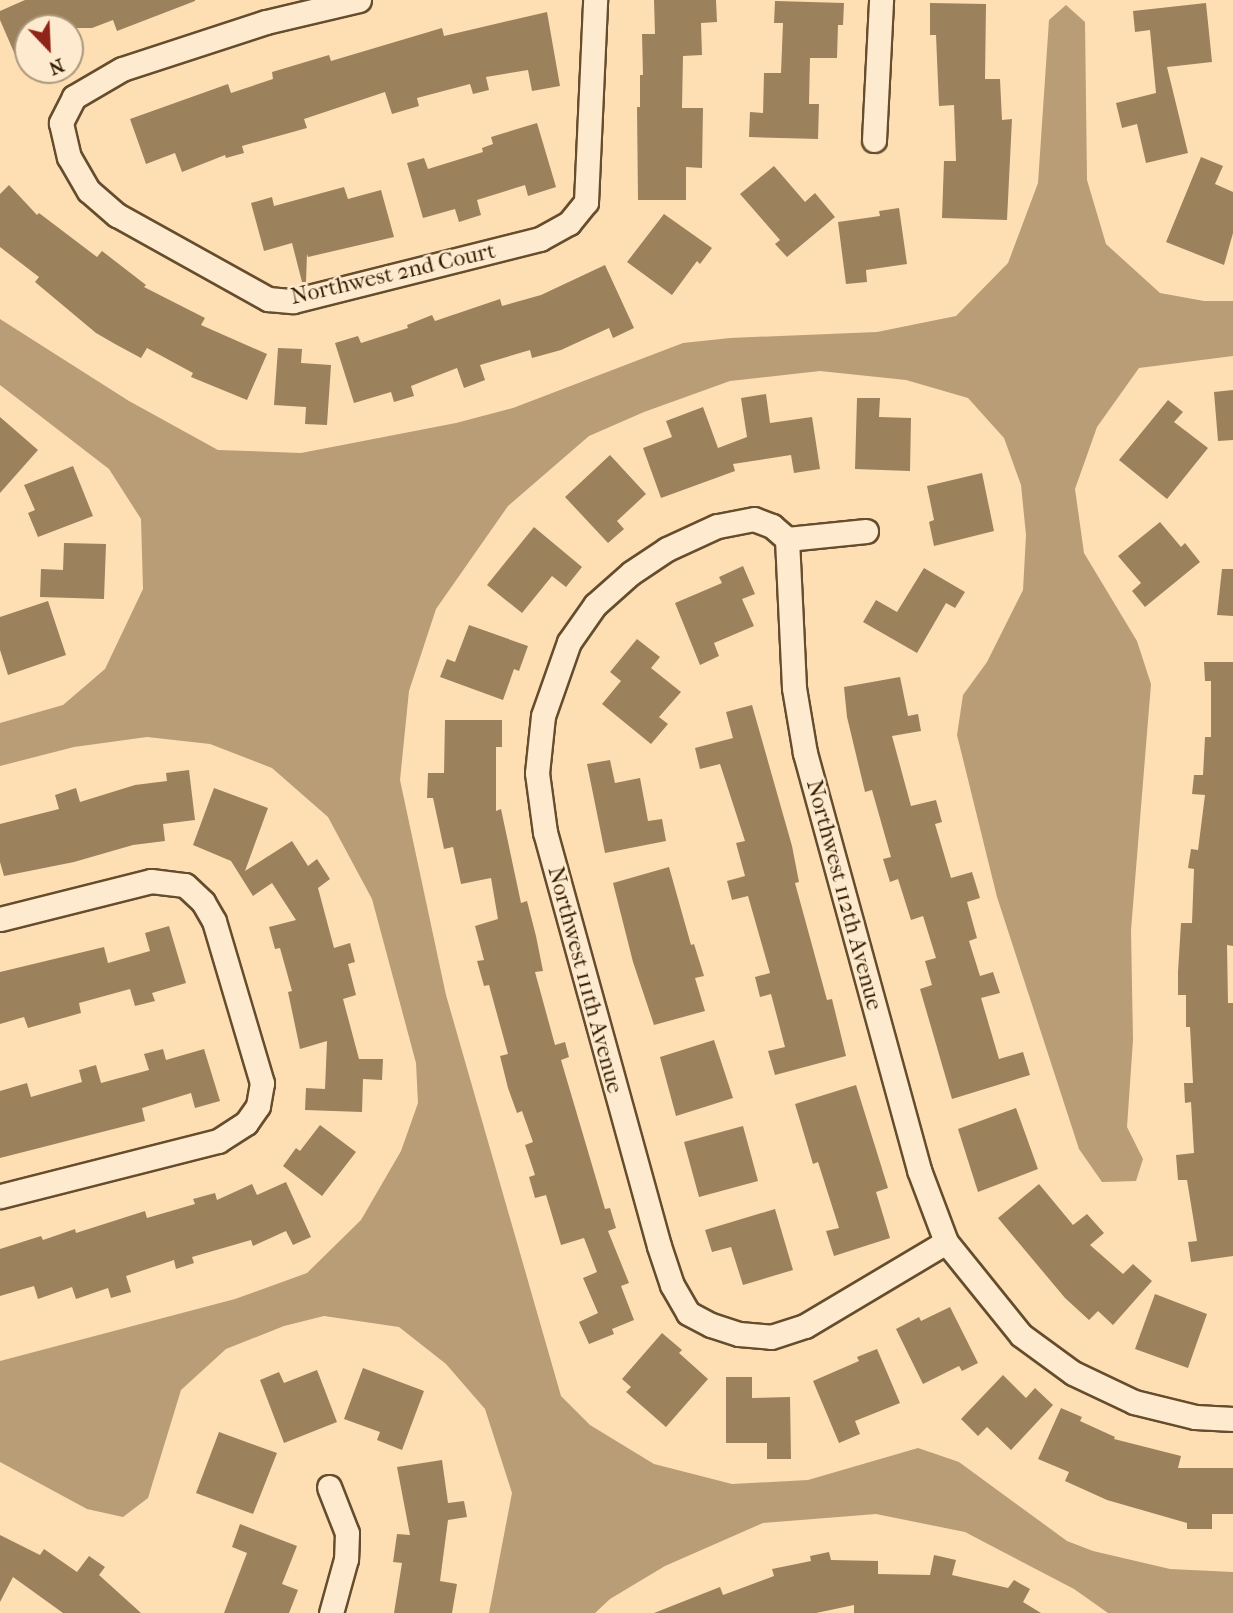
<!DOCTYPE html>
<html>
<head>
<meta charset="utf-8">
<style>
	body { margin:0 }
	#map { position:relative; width:1233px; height:1613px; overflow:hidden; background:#fedfb3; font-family:"IM FELL French Canon",serif }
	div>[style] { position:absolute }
	.water>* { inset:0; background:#b99d76 }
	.building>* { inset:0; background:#9c815d }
	.roads { filter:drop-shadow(2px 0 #654d2d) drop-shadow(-2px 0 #654d2d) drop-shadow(0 2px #654d2d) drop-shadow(0 -2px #654d2d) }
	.minor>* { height:23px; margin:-11.5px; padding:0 11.5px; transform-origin:11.5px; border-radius:11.5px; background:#feeace }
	span { translate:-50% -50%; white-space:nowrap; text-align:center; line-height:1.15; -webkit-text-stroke:5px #feeace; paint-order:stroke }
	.street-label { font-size:23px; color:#321c00 }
	.north { position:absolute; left:14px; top:14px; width:70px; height:70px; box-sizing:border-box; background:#feeace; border:2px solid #ac987c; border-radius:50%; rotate:157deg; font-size:19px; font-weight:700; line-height:28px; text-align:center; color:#321c00 }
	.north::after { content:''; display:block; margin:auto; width:24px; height:32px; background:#8f2418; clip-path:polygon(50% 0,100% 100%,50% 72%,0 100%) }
</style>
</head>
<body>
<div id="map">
	<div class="water">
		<div style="clip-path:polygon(1066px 5px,1085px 22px,1087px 180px,1106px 244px,1160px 293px,1204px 301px,1233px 301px,1233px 356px,1139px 368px,1097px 427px,1075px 489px,1084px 553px,1137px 641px,1151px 684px,1131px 930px,1133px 1040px,1127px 1127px,1143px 1159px,1136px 1181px,1102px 1182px,1079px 1149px,997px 897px,957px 735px,963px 695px,987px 662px,1023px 590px,1026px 535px,1021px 485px,1004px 438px,968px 398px,906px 380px,820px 371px,730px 381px,644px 412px,589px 436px,508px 506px,436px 609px,409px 691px,400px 780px,446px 995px,561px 1396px,590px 1425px,654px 1464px,732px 1484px,808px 1480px,918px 1448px,959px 1462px,1067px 1541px,1093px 1551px,1170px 1569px,1233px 1572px,1233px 1613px,1108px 1613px,1074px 1589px,965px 1532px,876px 1514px,763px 1523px,665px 1566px,610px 1599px,595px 1613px,489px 1613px,512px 1493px,485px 1409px,446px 1364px,399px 1327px,324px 1316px,284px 1326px,226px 1349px,181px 1390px,148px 1498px,123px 1517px,87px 1509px,0 1462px,0 1361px,235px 1299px,307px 1273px,361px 1220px,401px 1151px,418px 1103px,416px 1063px,372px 899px,328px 817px,272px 768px,210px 744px,147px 737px,74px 747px,0 766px,0 723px,63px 705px,105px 669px,143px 589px,141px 519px,109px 469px,0 385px,0 319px,129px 401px,218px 450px,301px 453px,456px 423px,513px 408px,683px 343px,730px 338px,877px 332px,956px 316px,1008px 263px,1038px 183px,1049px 20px)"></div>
	</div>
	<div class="building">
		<div style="clip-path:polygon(25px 0,195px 0,195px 1px,117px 31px,113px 20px,92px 28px,28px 28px,28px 52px,16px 57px,0 20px,0 11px)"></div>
		<div style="clip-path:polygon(654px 0,716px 0,717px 22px,701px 23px,702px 55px,683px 56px,682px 108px,703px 108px,702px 168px,686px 167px,686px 200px,638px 200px,637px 107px,640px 107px,640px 75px,643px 75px,642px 34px,655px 34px)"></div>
		<div style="clip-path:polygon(775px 1px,844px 3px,843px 25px,838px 25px,837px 58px,810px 58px,809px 104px,819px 104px,818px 139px,749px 137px,750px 112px,763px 113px,764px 73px,781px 73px,783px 23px,774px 23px)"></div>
		<div style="clip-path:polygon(930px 3px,986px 4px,985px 79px,1000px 79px,1002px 120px,1012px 119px,1007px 220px,942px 218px,944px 161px,956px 161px,954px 105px,939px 106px,936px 35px,930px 35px)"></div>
		<div style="clip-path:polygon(1206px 3px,1212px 62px,1167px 67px,1188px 153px,1146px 163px,1137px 124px,1122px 128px,1116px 103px,1156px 93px,1150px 30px,1135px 32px,1133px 11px)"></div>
		<div style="clip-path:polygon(547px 12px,560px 86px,532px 91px,528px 70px,486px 77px,489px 90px,473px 94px,470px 84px,417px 98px,419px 106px,392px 114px,385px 92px,304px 119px,307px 128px,242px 146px,244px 153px,226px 158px,225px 155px,182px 172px,175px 153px,146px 164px,130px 119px,228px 84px,231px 93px,273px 79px,272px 72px,329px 55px,331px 61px,442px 28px,444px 36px)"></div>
		<div style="clip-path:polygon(537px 123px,556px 187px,528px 196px,525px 185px,477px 200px,481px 215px,459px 222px,455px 209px,423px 218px,407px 163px,424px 158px,428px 169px,483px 152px,482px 148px,493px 144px,491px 137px)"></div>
		<div style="clip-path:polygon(1201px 157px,1223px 166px,1215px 184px,1233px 192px,1233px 233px,1224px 265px,1166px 242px)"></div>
		<div style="clip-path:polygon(774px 166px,805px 202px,815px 193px,835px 217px,787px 257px,775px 244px,780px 240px,740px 194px)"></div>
		<div style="clip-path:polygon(9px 185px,37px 215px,39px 213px,97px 257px,102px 251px,146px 285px,144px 287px,205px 318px,201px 325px,267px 354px,247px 400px,191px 377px,193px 373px,147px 348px,141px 358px,115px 344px,96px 333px,35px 282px,39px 277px,0 247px,0 194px)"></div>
		<div style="clip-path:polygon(344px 187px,348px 199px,381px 190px,394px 237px,308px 257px,307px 254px,306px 282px,302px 282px,292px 243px,264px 251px,251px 203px,272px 197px,274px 206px)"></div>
		<div style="clip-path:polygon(899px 208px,907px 264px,866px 270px,867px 282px,846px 284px,838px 222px,880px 216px,879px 211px)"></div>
		<div style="clip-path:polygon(664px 214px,712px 248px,700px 264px,697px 261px,672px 295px,627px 262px)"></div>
		<div style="clip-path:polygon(605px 265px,634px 328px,613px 338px,609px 328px,561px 350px,532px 358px,530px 350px,480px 365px,485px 380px,464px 388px,457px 368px,411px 386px,414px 396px,394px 402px,391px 392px,354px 403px,335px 343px,358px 336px,361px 343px,408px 328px,407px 325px,432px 315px,435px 321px,500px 299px,502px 306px,541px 295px)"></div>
		<div style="clip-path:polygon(278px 348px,302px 349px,301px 363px,331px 365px,327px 425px,305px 424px,306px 407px,274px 405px)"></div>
		<div style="clip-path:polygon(1233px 390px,1233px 440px,1218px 441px,1214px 392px)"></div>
		<div style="clip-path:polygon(766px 394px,770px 423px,812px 417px,820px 469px,794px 473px,791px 455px,733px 464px,735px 471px,661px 498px,643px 448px,672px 437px,666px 421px,703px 407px,718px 448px,747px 437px,741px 398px)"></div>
		<div style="clip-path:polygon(857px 398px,880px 398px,879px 417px,911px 418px,910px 471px,855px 469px)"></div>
		<div style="clip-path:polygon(1168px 400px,1183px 412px,1174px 422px,1208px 448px,1167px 499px,1119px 460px)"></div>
		<div style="clip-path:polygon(0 417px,38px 450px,0 493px)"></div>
		<div style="clip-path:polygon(610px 455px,646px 494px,617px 521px,624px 529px,608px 543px,565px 497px)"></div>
		<div style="clip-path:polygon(73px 466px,93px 516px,38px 537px,28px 513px,35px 510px,24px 485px)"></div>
		<div style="clip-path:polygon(982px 473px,994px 531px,934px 546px,929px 522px,934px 520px,927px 486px)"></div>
		<div style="clip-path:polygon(1160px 522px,1181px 547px,1185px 543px,1200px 562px,1145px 607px,1132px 591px,1141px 583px,1118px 556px)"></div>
		<div style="clip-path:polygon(534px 527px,582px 567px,566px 587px,552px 576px,522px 613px,487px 585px)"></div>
		<div style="clip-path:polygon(64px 543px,106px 544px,104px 599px,40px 597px,41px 569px,63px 570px)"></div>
		<div style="clip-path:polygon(743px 566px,755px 594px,742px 599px,754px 626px,714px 643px,719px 656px,700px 665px,675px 603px,722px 583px,719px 577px)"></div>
		<div style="clip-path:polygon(924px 568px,965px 592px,955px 608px,946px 603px,917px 653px,863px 622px,876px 600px,897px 612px)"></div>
		<div style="clip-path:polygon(1222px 569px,1233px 569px,1233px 616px,1217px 615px)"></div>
		<div style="clip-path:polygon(48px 601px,66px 655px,8px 675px,0 650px,0 617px)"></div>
		<div style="clip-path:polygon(469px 625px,528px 646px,519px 671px,514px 669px,503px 700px,440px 677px,447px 659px,455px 662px)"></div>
		<div style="clip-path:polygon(637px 639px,660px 657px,651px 668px,681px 692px,659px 717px,668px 724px,651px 744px,602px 704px,621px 681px,610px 672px)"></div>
		<div style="clip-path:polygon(1204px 662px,1233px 662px,1233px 946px,1227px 945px,1228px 1003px,1233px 1003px,1233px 1256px,1191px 1262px,1188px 1242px,1197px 1241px,1187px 1180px,1178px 1180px,1176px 1155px,1194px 1153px,1191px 1102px,1185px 1103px,1184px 1083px,1193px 1083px,1190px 1027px,1186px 1027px,1186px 995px,1178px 995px,1178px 972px,1181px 923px,1192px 923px,1194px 869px,1188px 868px,1191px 849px,1198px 850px,1205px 795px,1192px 794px,1194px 775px,1203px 775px,1205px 737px,1211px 737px,1211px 681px,1205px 681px)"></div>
		<div style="clip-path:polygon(900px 677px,908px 716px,918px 714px,921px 731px,892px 736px,911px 806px,936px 800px,942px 822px,935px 824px,951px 878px,972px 872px,980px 898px,967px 902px,977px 938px,969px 941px,980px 976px,993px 972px,1000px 993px,981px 998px,999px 1059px,1023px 1052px,1030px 1075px,952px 1099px,920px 989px,932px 985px,925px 961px,936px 958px,923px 916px,911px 920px,898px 879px,890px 882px,883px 859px,891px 857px,872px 790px,865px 792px,847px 717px,844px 687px)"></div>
		<div style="clip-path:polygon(752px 705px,792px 846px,799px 882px,795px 883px,827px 1000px,832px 999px,846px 1056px,775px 1075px,768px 1051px,785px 1047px,771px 994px,760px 997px,755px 977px,770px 973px,748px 896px,732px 900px,727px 881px,745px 876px,736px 843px,745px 841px,720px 764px,700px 769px,695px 748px,733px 738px,726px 712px)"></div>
		<div style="clip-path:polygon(445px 720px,502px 720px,502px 747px,496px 747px,496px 811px,501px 809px,521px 903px,527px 901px,536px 936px,543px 971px,535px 972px,555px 1045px,565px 1042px,569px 1057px,561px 1060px,605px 1209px,610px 1208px,616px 1228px,608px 1231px,629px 1283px,621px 1286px,634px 1320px,612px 1329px,614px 1334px,589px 1344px,579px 1322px,598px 1313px,583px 1278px,597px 1272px,584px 1238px,561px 1245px,546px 1195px,535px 1198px,529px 1177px,535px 1175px,525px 1145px,533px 1142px,522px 1111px,517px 1113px,508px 1088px,500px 1056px,508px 1054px,489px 985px,484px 986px,477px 961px,484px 960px,475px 926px,498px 919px,491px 878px,461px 884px,453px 847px,444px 849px,433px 798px,427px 798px,428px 773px,444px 773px)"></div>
		<div style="clip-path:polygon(610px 760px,615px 783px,640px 778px,648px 821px,662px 819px,666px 841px,605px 853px,587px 764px)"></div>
		<div style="clip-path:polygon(189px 770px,195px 820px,163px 824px,165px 841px,133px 845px,74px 862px,4px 876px,0 862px,0 824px,59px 809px,55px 795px,76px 788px,80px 802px,135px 785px,167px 781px,166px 773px)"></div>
		<div style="clip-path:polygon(214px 788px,268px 808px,245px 871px,292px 841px,308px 866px,317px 859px,330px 879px,318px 888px,334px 948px,350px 943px,355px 962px,348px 964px,356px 995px,343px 999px,359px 1059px,383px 1059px,382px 1080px,363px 1079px,362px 1112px,305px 1110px,306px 1088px,325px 1089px,327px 1041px,300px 1049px,288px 992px,292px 991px,280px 948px,275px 949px,269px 927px,296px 920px,272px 883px,253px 896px,231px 861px,193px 845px)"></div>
		<div style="clip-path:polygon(669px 867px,691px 945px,694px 944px,704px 976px,695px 978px,705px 1011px,654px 1025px,633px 962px,613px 883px)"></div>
		<div style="clip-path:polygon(169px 926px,186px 983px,152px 993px,155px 1001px,135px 1006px,130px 989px,79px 1003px,81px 1013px,28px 1028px,24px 1017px,0 1024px,0 972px,104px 947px,108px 963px,150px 951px,145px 933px)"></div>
		<div style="clip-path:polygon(714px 1040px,733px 1098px,676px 1116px,660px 1057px)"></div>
		<div style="clip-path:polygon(163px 1049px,166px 1060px,204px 1049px,220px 1101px,195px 1108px,191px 1093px,142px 1108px,145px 1121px,0 1158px,0 1091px,27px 1083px,31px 1097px,82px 1082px,79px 1070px,96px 1065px,101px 1083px,149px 1070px,144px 1054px)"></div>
		<div style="clip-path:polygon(856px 1085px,888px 1188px,876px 1192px,890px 1238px,834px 1256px,826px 1231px,839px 1228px,818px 1162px,813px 1164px,795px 1104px)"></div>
		<div style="clip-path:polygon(1016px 1108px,1038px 1169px,978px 1192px,958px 1129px)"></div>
		<div style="clip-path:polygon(320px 1125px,356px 1152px,322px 1196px,283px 1166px,296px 1148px,300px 1151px)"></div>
		<div style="clip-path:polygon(743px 1126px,758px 1181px,699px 1197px,684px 1142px)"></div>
		<div style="clip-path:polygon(286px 1182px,311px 1237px,293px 1245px,286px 1231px,253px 1246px,251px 1240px,192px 1257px,194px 1263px,176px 1269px,174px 1260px,126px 1276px,131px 1292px,111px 1298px,108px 1288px,76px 1299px,72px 1287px,38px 1299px,34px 1286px,0 1296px,0 1249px,41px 1236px,43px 1240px,75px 1229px,76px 1233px,145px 1211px,147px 1218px,195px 1204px,193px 1199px,215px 1193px,217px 1200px,252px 1184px,257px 1195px)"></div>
		<div style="clip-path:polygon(1039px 1184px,1073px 1225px,1087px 1214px,1104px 1233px,1090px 1245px,1123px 1274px,1133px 1264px,1152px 1281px,1113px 1325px,1098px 1311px,1089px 1320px,1065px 1298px,998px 1218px)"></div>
		<div style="clip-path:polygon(775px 1209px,793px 1270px,743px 1285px,731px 1247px,712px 1252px,705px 1230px)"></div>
		<div style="clip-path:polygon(1155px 1294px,1207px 1314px,1188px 1368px,1135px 1349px)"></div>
		<div style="clip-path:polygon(950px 1307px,978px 1363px,962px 1371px,959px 1366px,923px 1384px,896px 1329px,919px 1317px,921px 1321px)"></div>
		<div style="clip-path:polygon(662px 1333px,682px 1350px,679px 1353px,708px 1379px,666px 1427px,626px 1392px,631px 1387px,622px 1379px)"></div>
		<div style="clip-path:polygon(877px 1349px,900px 1403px,855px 1421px,860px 1434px,839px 1443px,813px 1381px,859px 1361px,857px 1357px)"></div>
		<div style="clip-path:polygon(363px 1368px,424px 1391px,402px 1450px,377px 1440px,380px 1432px,344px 1419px)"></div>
		<div style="clip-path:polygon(317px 1370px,337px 1422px,284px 1443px,260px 1380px,279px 1372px,284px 1383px)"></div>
		<div style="clip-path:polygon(1003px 1375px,1026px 1398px,1035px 1388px,1053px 1405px,1011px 1450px,987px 1427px,978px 1436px,961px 1419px)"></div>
		<div style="clip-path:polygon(726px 1377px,752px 1377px,752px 1398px,790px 1397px,791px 1459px,767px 1459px,767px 1443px,726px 1443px)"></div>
		<div style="clip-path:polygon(1061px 1408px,1082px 1417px,1080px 1421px,1115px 1437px,1114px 1439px,1181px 1456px,1178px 1468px,1233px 1468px,1233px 1514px,1212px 1514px,1212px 1529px,1187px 1529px,1187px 1523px,1107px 1500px,1065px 1481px,1069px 1472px,1038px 1459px)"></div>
		<div style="clip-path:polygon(219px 1432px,277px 1453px,253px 1514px,196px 1493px)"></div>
		<div style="clip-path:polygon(442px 1460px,448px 1503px,464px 1501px,467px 1517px,448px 1520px,440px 1581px,457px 1584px,452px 1613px,394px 1613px,402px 1563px,393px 1562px,397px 1534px,410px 1535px,397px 1467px)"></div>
		<div style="clip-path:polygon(240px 1524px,297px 1546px,282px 1584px,298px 1590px,289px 1613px,224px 1613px,247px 1553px,232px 1547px)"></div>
		<div style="clip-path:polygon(0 1535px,40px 1555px,44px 1549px,77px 1572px,89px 1556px,105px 1567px,99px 1575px,141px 1613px,63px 1613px,13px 1577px,0 1602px)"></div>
		<div style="clip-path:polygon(829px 1552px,831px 1560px,878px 1561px,878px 1574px,930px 1575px,934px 1555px,956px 1560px,952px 1575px,1008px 1588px,1014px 1580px,1030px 1589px,1023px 1602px,1041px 1613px,854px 1613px,854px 1605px,816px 1613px,654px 1613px,720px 1587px,723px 1595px,774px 1576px,772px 1569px,811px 1561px,810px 1556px)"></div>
	</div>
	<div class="roads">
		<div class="minor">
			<div style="left:359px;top:0;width:96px;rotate:166.7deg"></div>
			<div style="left:266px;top:22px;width:151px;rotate:161.9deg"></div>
			<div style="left:122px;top:69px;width:56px;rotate:149.7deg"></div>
			<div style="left:74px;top:97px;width:29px;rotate:117deg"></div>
			<div style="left:61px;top:123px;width:35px;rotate:77deg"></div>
			<div style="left:69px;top:157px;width:39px;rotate:60deg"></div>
			<div style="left:89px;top:191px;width:37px;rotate:41deg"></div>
			<div style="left:117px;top:215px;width:173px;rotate:29.1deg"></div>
			<div style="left:268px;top:299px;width:25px;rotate:5deg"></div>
			<div style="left:293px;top:301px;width:255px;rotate:-14.1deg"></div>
			<div style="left:540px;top:239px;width:33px;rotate:-29deg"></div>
			<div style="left:569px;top:223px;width:27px;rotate:-51deg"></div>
			<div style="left:586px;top:202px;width:202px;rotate:-87.4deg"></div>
			<div style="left:874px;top:140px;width:140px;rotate:-87.1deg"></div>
			<div style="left:866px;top:531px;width:79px;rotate:174.2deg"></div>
			<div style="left:787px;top:539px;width:20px;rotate:-139deg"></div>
			<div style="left:772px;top:526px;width:19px;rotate:-159deg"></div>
			<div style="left:754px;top:519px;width:38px;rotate:169deg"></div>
			<div style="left:717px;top:526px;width:55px;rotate:155.3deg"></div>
			<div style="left:667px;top:549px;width:43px;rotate:146.3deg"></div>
			<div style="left:631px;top:573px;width:48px;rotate:138.4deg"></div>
			<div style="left:595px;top:605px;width:45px;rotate:125.1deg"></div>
			<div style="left:569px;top:642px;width:78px;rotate:109.4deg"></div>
			<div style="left:543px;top:716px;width:57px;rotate:96deg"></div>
			<div style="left:537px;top:773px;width:60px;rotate:82.3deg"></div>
			<div style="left:545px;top:832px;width:429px;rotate:74.6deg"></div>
			<div style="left:659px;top:1246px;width:41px;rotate:71.6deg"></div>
			<div style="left:672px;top:1285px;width:32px;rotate:60deg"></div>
			<div style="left:688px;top:1313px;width:26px;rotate:28deg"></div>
			<div style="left:711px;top:1325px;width:29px;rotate:18deg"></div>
			<div style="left:739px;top:1334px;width:32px;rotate:5deg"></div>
			<div style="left:771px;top:1337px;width:36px;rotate:-18deg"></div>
			<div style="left:805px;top:1326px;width:164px;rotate:-30.8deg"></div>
			<div style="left:787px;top:539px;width:149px;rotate:87.3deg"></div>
			<div style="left:794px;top:688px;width:66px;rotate:80.4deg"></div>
			<div style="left:805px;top:753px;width:432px;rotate:74.7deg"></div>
			<div style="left:919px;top:1170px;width:77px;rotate:69.4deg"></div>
			<div style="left:946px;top:1242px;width:119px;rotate:51.1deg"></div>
			<div style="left:1021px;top:1335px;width:64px;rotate:36.2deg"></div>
			<div style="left:1073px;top:1373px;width:68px;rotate:25.4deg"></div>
			<div style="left:1134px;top:1402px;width:63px;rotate:13.8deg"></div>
			<div style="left:1195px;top:1417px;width:38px;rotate:3deg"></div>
			<div style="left:0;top:919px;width:156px;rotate:-14.1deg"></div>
			<div style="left:151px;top:881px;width:34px;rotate:7deg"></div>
			<div style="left:185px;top:885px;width:25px;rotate:43deg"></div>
			<div style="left:203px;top:902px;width:22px;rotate:60deg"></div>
			<div style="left:214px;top:921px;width:169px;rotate:73.5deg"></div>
			<div style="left:262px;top:1083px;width:23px;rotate:100deg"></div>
			<div style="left:258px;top:1106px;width:21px;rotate:125deg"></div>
			<div style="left:246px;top:1123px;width:33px;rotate:147deg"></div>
			<div style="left:218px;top:1141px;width:225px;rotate:165.8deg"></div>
			<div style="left:329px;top:1487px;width:49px;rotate:68.6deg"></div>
			<div style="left:347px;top:1533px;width:26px;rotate:92deg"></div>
			<div style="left:346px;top:1559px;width:56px;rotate:105.5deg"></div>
		</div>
	</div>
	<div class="street-label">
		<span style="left:393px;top:274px;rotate:-13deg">Northwest 2nd Court</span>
		<span style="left:844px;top:895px;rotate:75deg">Northwest 112th Avenue</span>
		<span style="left:585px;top:980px;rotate:75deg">Northwest 111th Avenue</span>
	</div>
	<div class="north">N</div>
</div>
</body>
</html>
